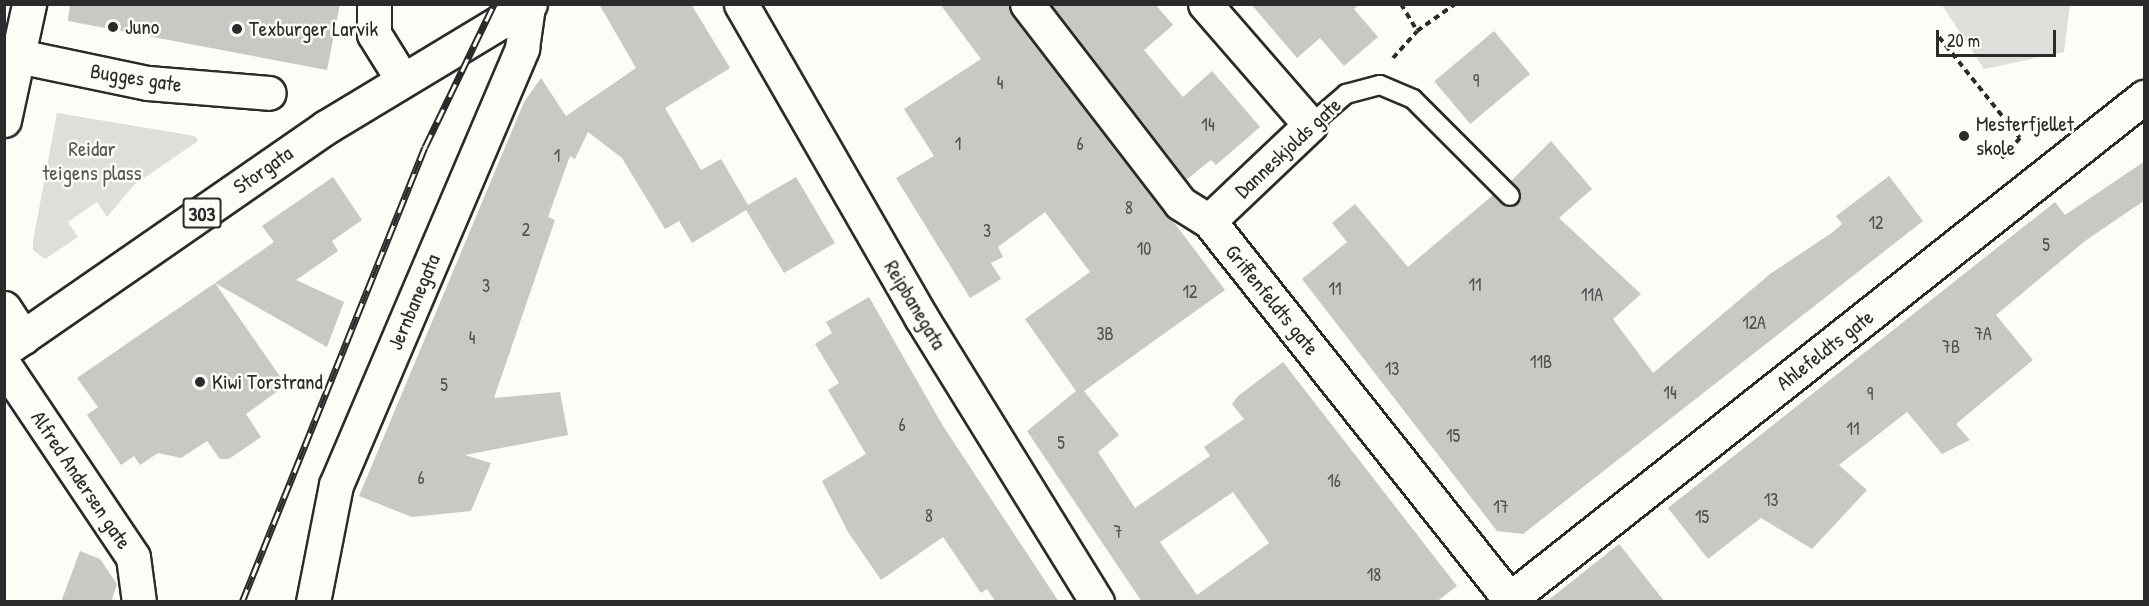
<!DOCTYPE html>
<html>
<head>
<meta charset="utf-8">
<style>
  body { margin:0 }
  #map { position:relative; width:2149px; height:606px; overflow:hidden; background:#fdfcf7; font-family:"Patrick Hand",sans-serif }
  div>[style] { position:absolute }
  .green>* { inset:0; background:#dfdeda }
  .building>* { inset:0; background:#c9c8c4; transform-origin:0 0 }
  .path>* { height:4px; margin-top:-2px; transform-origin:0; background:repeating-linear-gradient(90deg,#2b2b2b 0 6px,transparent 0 10.5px) }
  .roads { filter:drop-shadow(2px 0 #2b2b2b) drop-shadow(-2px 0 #2b2b2b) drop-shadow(0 2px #2b2b2b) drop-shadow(0 -2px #2b2b2b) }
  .service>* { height:18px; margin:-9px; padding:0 9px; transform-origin:9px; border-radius:9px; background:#fdfcf7 }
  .minor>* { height:33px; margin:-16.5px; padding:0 16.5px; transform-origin:16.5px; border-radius:16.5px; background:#fdfcf7 }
  .secondary>* { height:33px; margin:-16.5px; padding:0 16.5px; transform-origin:16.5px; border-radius:16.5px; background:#fdfcf7 }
  .primary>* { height:33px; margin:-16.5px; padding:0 16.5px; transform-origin:16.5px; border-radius:16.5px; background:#fdfcf7 }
  .rail>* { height:7px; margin-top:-3.5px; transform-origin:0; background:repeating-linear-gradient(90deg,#fdfcf7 0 14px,#2b2b2b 0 28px); box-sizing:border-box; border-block:2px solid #2b2b2b }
  .dots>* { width:16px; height:16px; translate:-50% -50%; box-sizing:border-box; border:3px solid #fdfcf7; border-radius:50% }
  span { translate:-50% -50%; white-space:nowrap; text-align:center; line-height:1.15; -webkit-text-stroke:5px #fdfcf7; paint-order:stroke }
  .number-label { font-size:18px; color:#525251 }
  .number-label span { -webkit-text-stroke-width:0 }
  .shield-label span { padding:2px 4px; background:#fdfcf7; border:2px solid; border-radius:4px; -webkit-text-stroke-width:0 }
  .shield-label { font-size:20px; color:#2b2b2b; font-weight:700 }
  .poi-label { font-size:21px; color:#2b2b2b }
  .left { translate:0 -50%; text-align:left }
  .street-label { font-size:21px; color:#2b2b2b }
  .park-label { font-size:21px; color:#585857 }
  .frame { position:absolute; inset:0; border:6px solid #2b2b2b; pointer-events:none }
  .scale { position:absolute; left:1936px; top:30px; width:120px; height:27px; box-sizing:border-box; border:3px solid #2b2b2b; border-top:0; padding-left:8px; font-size:18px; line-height:21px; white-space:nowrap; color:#2b2b2b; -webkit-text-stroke:4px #fdfcf7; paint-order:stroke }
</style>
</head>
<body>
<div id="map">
  <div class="green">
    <i style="clip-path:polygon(1942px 5px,2070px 5px,2064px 52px,1984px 69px)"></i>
    <i style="clip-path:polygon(57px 113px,195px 136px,198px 141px,134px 185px,107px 217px,97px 202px,68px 222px,78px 237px,45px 259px,33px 250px,33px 241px)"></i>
  </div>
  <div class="building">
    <i style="clip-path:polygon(70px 4px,340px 4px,327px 70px,68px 21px)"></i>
    <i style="clip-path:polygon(599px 4px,691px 4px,730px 68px,665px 108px,701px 170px,721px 159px,748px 205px,796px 177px,835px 243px,784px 273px,746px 210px,692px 243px,679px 221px,665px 229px,622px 158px,588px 132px,575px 159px,570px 156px,548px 217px,555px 220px,494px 398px,560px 392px,568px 435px,465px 455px,491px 463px,471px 511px,412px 517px,359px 496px,524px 102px,541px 78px,566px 116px,636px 68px)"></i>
    <i style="clip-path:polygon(evenodd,940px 4px,1009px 4px,1225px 290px,1084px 391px,1119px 435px,1098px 452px,1135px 508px,1210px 456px,1204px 447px,1244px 419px,1232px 404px,1238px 396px,1283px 362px,1457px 586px,1436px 602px,1142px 602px,1027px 431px,1076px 391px,1025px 319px,1090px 272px,1045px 212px,998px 247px,1003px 257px,991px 263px,1001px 279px,970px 298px,896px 178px,934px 156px,904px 109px,981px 59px,940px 4px,1233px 492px,1269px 543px,1197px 595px,1160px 542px,1233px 492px)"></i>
    <i style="clip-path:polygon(1051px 4px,1155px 4px,1173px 25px,1144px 50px,1183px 97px,1212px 71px,1260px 127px,1216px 165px,1211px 160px,1186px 180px)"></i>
    <i style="clip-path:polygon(1251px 4px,1359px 4px,1354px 9px,1378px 37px,1344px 66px,1320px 38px,1297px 58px)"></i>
    <i style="left:1494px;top:31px;width:56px;height:78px;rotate:50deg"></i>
    <i style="clip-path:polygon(1551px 141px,1592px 189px,1559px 218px,1641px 294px,1613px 319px,1653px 373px,1770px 274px,1833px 232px,1842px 224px,1836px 216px,1889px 176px,1923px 221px,1523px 534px,1497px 531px,1302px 279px,1347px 242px,1332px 223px,1355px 204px,1408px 267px,1493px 195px,1507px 207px,1517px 204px,1521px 193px,1511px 181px)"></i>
    <i style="clip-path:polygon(2145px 161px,2145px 200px,2085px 241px,1996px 315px,2033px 360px,1956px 424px,1970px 440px,1942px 454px,1907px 412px,1839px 465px,1867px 490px,1812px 549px,1761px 518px,1708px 559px,1668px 508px,2055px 202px,2065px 215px)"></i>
    <i style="clip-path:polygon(333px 177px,362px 220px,332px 241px,338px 251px,296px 280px,344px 302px,327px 347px,215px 283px,274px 242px,262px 226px)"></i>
    <i style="clip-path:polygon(215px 283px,286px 385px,246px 414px,261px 437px,229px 459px,220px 459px,207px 441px,181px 458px,158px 453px,140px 465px,134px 456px,121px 465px,87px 415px,98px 407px,77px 378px)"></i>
    <i style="clip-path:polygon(869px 297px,943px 426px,1059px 602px,996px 602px,987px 589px,981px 593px,943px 537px,881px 580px,848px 532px,822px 481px,866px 454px,828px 390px,839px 383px,815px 344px,832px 333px,826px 322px)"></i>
    <i style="clip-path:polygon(1619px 544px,1665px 602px,1546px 602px)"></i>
    <i style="clip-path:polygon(80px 551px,100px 559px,117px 584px,111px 602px,61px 602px)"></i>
  </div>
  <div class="path">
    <i style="left:1401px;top:4px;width:31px;rotate:59deg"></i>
    <i style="left:1939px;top:37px;width:129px;rotate:51.3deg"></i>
    <i style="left:2020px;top:138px;width:30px;rotate:132deg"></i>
    <i style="left:1393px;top:58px;width:36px;rotate:-48deg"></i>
    <i style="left:1417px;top:31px;width:47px;rotate:-35.4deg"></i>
  </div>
  <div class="roads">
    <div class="service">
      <i style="left:1310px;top:125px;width:48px;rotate:-40.7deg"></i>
      <i style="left:1346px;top:94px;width:35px;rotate:-15deg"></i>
      <i style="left:1380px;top:85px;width:36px;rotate:23deg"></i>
      <i style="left:1413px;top:99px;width:137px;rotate:45deg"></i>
    </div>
    <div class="minor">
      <i style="left:374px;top:4px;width:30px;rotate:90deg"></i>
      <i style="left:374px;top:34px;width:53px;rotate:58.1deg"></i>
      <i style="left:1027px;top:4px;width:251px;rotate:52.4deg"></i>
      <i style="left:1180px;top:203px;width:34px;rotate:32deg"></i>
      <i style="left:1209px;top:221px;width:487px;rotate:51.5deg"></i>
      <i style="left:1205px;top:4px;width:160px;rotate:49deg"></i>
      <i style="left:1310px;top:125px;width:139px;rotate:136.5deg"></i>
      <i style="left:4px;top:53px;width:147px;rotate:11.8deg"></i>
      <i style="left:148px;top:83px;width:121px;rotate:4.7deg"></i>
      <i style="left:4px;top:120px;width:119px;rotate:-77.8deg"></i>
      <i style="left:4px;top:308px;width:35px;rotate:57deg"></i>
      <i style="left:4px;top:365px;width:231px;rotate:56.1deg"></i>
      <i style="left:133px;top:557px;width:45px;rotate:82.4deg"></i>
      <i style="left:313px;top:602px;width:119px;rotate:-78.9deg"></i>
      <i style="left:336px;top:485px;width:475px;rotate:-66.9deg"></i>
      <i style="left:522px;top:48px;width:42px;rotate:-81.9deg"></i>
      <i style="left:1506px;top:602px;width:814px;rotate:-38.36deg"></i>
    </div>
    <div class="secondary">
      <i style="left:741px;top:4px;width:361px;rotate:60.1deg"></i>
      <i style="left:921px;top:317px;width:335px;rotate:58.3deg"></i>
    </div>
    <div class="primary">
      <i style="left:4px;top:350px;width:392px;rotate:-34.7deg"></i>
      <i style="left:326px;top:127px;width:238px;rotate:-31.1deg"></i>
    </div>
  </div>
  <div class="rail">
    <i style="left:242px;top:602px;width:490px;rotate:-68.1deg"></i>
    <i style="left:425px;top:147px;width:159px;rotate:-64.2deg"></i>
  </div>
  <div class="dots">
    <i style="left:113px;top:27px;background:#2b2b2b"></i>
    <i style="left:237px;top:29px;background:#2b2b2b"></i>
    <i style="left:1964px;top:136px;background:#2b2b2b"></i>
    <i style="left:200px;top:382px;background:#2b2b2b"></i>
  </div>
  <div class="number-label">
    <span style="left:1476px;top:81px">9</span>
    <span style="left:1000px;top:83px">4</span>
    <span style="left:1208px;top:125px">14</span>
    <span style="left:958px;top:144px">1</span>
    <span style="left:1080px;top:144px">6</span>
    <span style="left:557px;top:156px">1</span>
    <span style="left:1129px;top:208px">8</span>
    <span style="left:1876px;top:223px">12</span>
    <span style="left:526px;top:230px">2</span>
    <span style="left:987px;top:231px">3</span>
    <span style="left:2046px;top:245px">5</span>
    <span style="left:1144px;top:249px">10</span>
    <span style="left:1475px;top:285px">11</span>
    <span style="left:486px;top:286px">3</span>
    <span style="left:1335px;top:289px">11</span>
    <span style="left:1190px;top:292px">12</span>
    <span style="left:1592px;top:295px">11A</span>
    <span style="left:1754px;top:323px">12A</span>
    <span style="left:1105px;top:334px">3B</span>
    <span style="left:1983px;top:334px">7A</span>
    <span style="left:472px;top:338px">4</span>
    <span style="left:1951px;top:347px">7B</span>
    <span style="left:1541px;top:362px">11B</span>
    <span style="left:1392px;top:369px">13</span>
    <span style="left:444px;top:385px">5</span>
    <span style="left:1670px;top:393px">14</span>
    <span style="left:1870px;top:394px">9</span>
    <span style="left:902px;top:425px">6</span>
    <span style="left:1853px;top:429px">11</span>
    <span style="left:1453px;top:436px">15</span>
    <span style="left:1061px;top:443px">5</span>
    <span style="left:421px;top:478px">6</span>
    <span style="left:1334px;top:481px">16</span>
    <span style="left:1771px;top:500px">13</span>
    <span style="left:1501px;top:507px">17</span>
    <span style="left:929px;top:516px">8</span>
    <span style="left:1702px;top:517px">15</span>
    <span style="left:1118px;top:532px">7</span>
    <span style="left:1374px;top:575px">18</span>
  </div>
  <div class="shield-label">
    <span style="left:202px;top:213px">303</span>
  </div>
  <div class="poi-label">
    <span class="left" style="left:125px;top:27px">Juno</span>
    <span class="left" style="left:249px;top:29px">Texburger Larvik</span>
    <span class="left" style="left:1976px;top:136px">Mesterfjellet<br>skole</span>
    <span class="left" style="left:212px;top:382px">Kiwi Torstrand</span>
  </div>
  <div class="street-label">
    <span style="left:136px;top:78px;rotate:9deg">Bugges gate</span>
    <span style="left:1288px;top:148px;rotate:-43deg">Danneskjolds gate</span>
    <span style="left:263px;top:170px;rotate:-35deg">Storgata</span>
    <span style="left:1272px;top:300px;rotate:51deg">Griffenfeldts gate</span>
    <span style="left:414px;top:302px;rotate:-67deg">Jernbanegata</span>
    <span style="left:915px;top:305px;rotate:59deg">Reipbanegata</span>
    <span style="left:1825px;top:350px;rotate:-38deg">Ahlefeldts gate</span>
    <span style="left:81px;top:480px;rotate:56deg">Alfred Andersen gate</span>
  </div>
  <div class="park-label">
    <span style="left:92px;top:161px">Reidar<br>teigens plass</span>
  </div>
  <div class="frame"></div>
  <div class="scale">20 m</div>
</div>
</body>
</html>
